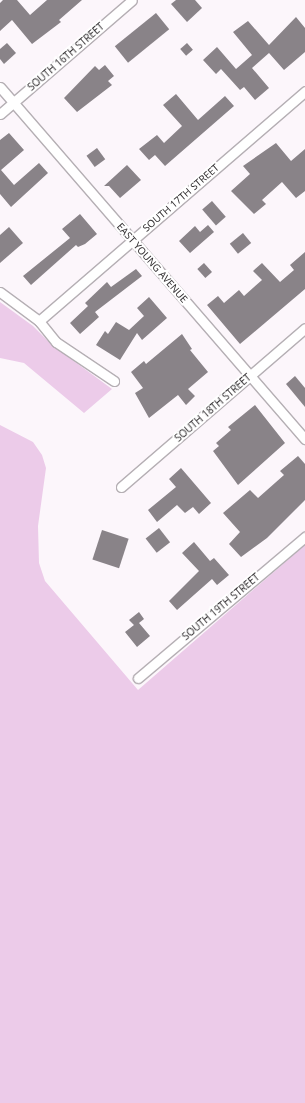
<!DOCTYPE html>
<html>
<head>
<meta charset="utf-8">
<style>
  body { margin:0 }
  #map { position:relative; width:305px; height:1103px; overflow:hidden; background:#fcf6fb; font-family:"Noto Sans",sans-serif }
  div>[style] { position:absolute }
  .green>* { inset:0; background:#eccbe9 }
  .building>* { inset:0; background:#898388; transform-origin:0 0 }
  .roads { filter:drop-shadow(1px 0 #b5afb4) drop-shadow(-1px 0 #b5afb4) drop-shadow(0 1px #b5afb4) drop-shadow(0 -1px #b5afb4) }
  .minor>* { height:9px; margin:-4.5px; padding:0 4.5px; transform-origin:4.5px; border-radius:4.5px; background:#fff }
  span { translate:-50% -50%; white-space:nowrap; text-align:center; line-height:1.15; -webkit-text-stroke:4px #fff; paint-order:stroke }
  .street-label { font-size:10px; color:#322f31 }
</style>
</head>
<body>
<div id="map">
  <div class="green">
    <i style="clip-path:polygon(0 302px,33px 326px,52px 345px,112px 389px,84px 413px,24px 363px,0 358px)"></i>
    <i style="clip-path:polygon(0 425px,33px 442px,42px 455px,46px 468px,38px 526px,39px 563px,45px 581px,138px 690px,305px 545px,305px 1103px,0 1103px)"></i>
  </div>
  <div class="building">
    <i style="clip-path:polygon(3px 0,17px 0,30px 15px,47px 0,82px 0,59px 20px,61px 22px,32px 44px,12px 20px,0 31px,0 3px)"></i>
    <i style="clip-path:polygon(176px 0,195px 0,202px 8px,187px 22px,171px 4px)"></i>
    <i style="left:156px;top:13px;width:21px;height:53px;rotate:51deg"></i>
    <i style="clip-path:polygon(296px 17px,305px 28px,305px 52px,284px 70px,269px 53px,252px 68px,269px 88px,255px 100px,244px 87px,240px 90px,221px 69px,216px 74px,203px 60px,217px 47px,236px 69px,252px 55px,233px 32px,248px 21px,269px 45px)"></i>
    <i style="clip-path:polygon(7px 43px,16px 53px,4px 64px,0 59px,0 49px)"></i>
    <i style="left:187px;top:43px;width:9px;height:9px;rotate:49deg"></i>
    <i style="clip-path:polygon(105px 65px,114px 76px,108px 81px,112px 85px,77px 112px,64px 98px,95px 66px,99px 70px)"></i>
    <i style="clip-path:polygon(176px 94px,198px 120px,225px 96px,234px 106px,165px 166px,155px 155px,149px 160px,139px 149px,157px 135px,164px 143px,182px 126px,163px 105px)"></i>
    <i style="clip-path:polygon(9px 133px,24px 150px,1px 170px,14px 185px,39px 163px,48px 173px,11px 207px,0 194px,0 140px)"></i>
    <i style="clip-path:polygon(276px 143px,291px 161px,305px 149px,305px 191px,296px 198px,282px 182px,262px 200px,266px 204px,254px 214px,231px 191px,250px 174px,243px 166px)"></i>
    <i style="left:97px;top:148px;width:14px;height:13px;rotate:54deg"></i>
    <i style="clip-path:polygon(127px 165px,141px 180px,120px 198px,109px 186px,104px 186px)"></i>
    <i style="left:212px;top:201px;width:21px;height:13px;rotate:49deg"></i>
    <i style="clip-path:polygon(80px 214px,97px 234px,85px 244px,78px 247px,76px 245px,31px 285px,23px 276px,70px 238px,62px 229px)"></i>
    <i style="clip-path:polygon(208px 225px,214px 232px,190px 253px,179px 241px,195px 226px,200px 232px)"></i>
    <i style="clip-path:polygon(9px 227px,23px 243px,0 263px,0 235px)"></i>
    <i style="left:243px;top:233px;width:13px;height:17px;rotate:51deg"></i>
    <i style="clip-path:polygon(305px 252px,305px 289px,240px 344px,207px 305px,218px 296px,224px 303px,239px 290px,244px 296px,262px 280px,253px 271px,262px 263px,280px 282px,294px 270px,290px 265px)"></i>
    <i style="left:204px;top:263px;width:12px;height:9px;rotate:48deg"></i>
    <i style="clip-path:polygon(136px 269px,142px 276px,95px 312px,99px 317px,80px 334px,70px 323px,88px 306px,85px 303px,107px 282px,111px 287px)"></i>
    <i style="clip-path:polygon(149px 297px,167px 318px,142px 340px,137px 333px,120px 360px,96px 345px,105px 331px,108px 334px,116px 322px,129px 330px,144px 316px,137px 308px)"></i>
    <i style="clip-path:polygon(182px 334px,192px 349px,190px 350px,208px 372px,188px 389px,195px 396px,186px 405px,178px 395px,149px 418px,135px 393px,143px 388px,131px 372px,144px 361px,146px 364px)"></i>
    <i style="clip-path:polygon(295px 376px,305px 388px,305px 407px,286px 384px)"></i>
    <i style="clip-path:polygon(255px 405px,285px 443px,238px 485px,213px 451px,219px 446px,216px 443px,231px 430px,228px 427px)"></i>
    <i style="clip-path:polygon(298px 456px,305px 464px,305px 500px,267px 538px,241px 557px,229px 544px,240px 532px,223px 513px,250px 490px,258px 498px,284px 475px,280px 471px)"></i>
    <i style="clip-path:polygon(181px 468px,211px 503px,199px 514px,193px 507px,185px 513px,177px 505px,157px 522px,148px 510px,176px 487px,169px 479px)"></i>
    <i style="left:159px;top:528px;width:18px;height:17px;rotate:52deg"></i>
    <i style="left:102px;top:530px;width:28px;height:31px;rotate:18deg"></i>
    <i style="clip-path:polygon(194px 542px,210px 561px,214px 558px,229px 575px,217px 585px,212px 579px,177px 610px,169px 601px,199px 571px,182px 553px)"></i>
    <i style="clip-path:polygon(139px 612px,144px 619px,139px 623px,150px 636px,137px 647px,125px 632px,134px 625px,129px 620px)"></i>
  </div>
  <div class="roads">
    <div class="minor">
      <i style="left:0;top:87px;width:466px;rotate:49.1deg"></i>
      <i style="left:0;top:114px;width:174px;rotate:-40.8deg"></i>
      <i style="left:0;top:292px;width:49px;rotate:36.6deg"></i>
      <i style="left:39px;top:321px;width:27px;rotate:51deg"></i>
      <i style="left:56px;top:342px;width:70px;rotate:33.9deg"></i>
      <i style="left:39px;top:321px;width:352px;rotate:-40.8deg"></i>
      <i style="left:121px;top:487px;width:243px;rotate:-40.8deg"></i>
      <i style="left:138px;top:678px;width:219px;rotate:-40.2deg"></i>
    </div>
  </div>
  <div class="street-label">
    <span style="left:66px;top:57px;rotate:-41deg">SOUTH 16TH STREET</span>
    <span style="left:181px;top:198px;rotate:-41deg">SOUTH 17TH STREET</span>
    <span style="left:152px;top:263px;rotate:49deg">EAST YOUNG AVENUE</span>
    <span style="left:213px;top:408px;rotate:-41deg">SOUTH 18TH STREET</span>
    <span style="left:221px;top:607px;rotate:-40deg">SOUTH 19TH STREET</span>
  </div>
</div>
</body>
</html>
